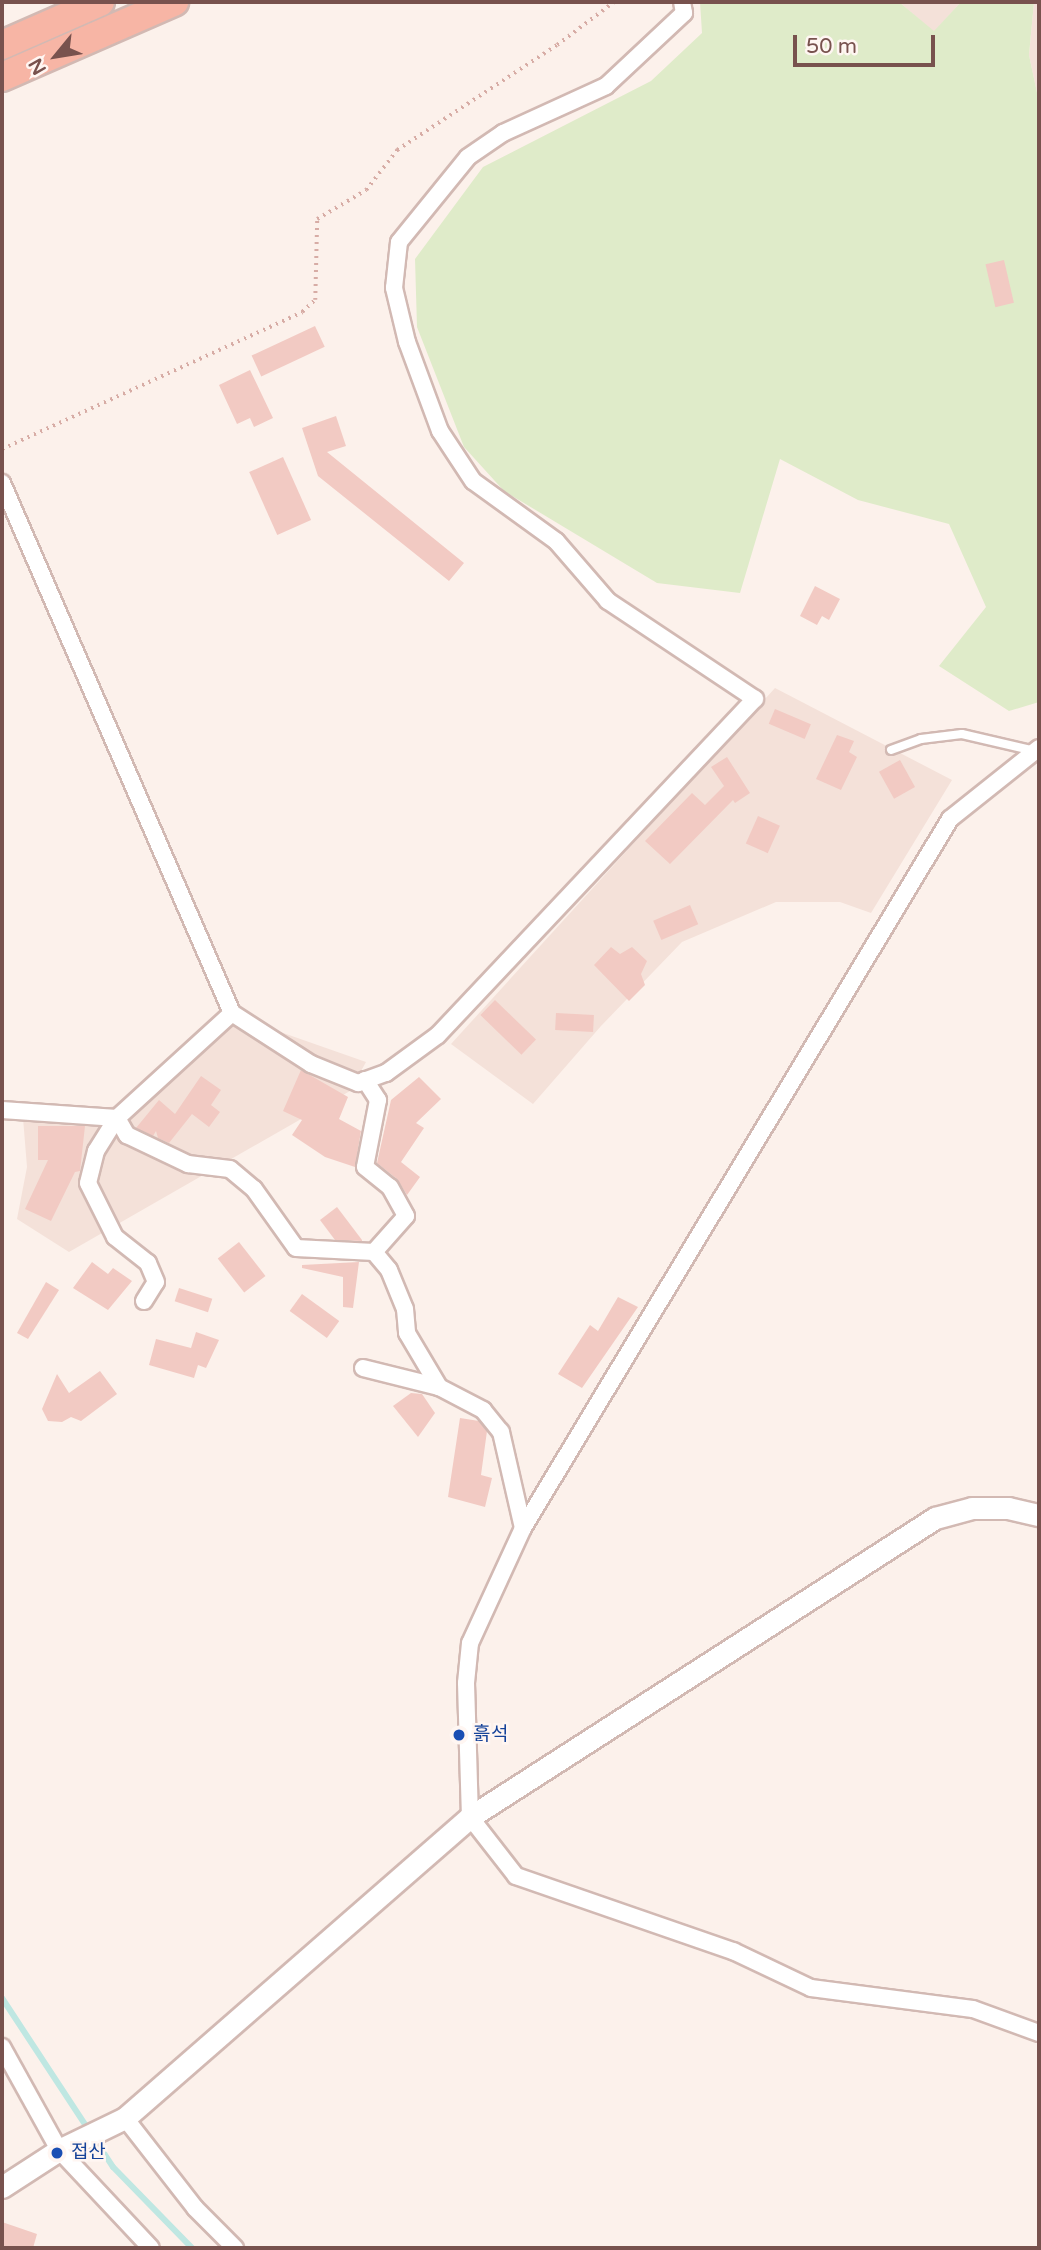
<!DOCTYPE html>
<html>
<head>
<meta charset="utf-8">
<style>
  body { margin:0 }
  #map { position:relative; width:1041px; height:2250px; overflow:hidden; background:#fcf1eb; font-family:"Varela Round","Noto Sans KR",sans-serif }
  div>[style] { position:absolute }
  .residential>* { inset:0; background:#f4e1d9 }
  .green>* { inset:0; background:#dfebc9 }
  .stream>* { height:6px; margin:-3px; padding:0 3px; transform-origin:3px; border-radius:3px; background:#bfe7e2 }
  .building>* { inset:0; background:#f2cac3; transform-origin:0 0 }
  .path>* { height:3.5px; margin-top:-1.75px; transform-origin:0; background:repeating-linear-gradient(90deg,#d7aca5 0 2px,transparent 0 7px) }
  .roads { filter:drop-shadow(2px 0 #d2b9b3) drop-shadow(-2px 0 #d2b9b3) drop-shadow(0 2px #d2b9b3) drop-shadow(0 -2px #d2b9b3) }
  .service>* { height:8px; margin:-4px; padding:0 4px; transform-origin:4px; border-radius:4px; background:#fff }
  .minor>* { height:16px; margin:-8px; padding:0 8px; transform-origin:8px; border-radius:8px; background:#fff }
  .tertiary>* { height:21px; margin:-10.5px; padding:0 10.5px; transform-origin:10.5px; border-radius:10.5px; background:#fff }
  .trunk>* { height:28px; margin:-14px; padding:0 14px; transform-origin:14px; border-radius:14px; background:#f7b5a5 }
  .dots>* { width:19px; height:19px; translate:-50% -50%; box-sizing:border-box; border:4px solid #fff6f2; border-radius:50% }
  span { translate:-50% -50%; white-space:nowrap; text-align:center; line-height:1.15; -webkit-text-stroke:5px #fff6f2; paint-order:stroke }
  .transit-label { font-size:19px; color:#164399 }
  .left { translate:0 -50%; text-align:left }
  .frame { position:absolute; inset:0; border:4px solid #78524e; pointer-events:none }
  .north { position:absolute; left:21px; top:21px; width:70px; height:70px; -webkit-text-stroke:5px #fff6f2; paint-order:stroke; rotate:240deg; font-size:19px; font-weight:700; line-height:28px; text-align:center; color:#78524e }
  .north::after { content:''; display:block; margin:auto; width:24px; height:32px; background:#78524e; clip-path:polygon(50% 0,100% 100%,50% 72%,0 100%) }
  .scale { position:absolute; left:793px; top:35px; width:142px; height:32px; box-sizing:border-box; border:4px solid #78524e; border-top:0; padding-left:9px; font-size:21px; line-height:24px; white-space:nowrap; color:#78524e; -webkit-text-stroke:5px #fff6f2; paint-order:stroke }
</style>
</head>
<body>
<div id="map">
  <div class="residential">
    <i style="clip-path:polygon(899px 2px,961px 2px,934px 32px)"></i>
    <i style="clip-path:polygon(1034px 2px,1039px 2px,1039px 102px,1029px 55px)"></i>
    <i style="clip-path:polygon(775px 688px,952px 780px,871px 913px,840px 902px,776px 902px,682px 942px,601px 1026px,533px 1104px,451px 1044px)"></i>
    <i style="clip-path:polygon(223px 1012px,366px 1062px,350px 1091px,69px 1252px,17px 1219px,27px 1167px,23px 1118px,117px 1106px)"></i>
  </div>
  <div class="green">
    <i style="clip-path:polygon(700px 2px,899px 2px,934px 31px,961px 2px,1034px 2px,1029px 55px,1039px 102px,1039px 702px,1009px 711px,939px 666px,986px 607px,949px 524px,858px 500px,780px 459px,740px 593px,657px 583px,504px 491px,464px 447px,417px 327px,415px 259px,483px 167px,651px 81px,702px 33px)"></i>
  </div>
  <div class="stream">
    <i style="left:2px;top:1998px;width:202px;rotate:56.7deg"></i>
    <i style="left:113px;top:2167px;width:113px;rotate:45.7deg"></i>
  </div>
  <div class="building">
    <i style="left:1004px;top:260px;width:44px;height:19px;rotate:77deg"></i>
    <i style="left:315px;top:326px;width:23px;height:70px;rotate:65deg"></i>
    <i style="clip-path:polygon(250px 370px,273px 418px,254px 427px,250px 418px,237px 424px,219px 385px)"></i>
    <i style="clip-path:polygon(336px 416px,346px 446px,327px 452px,464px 563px,449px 581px,318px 476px,302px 428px)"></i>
    <i style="left:283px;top:457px;width:69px;height:37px;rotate:66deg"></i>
    <i style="clip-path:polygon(815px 586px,840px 599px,829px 620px,822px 616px,817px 625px,800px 616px)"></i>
    <i style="left:775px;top:709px;width:39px;height:16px;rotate:23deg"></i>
    <i style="clip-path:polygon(837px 735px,854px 741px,849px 752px,857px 757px,841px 790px,816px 779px)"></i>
    <i style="clip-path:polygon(727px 757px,750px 793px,735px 803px,733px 800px,670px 864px,645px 841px,692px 793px,705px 805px,724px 786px,711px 767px)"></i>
    <i style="left:900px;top:760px;width:31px;height:24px;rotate:61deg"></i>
    <i style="left:758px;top:816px;width:24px;height:30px;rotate:24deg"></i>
    <i style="left:690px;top:905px;width:21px;height:40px;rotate:67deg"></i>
    <i style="clip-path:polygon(611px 947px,620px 954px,632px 947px,647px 961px,641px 974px,645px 985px,629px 1001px,594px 965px)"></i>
    <i style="left:495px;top:1000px;width:57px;height:21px;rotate:44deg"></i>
    <i style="left:556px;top:1013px;width:38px;height:17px;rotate:3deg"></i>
    <i style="clip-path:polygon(301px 1070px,348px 1097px,339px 1119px,361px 1131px,355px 1167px,325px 1157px,292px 1135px,302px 1120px,283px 1111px)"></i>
    <i style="clip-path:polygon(201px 1076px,221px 1090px,211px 1105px,220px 1112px,209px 1127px,192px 1114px,169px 1143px,158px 1138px,156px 1131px,153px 1136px,136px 1128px,159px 1100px,175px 1114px)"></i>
    <i style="clip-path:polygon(419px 1077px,441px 1099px,416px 1123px,424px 1128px,401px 1162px,420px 1177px,407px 1195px,397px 1179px,377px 1163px,391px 1100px)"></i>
    <i style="clip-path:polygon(38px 1126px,85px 1126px,80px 1171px,75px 1172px,51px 1221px,25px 1209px,48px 1160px,38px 1160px)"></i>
    <i style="clip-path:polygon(337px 1207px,362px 1240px,362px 1241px,335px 1240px,320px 1220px)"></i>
    <i style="left:239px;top:1242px;width:43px;height:27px;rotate:52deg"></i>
    <i style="clip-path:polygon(92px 1262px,108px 1274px,113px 1268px,132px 1281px,108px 1310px,73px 1288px)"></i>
    <i style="clip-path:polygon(359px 1262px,353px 1308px,343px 1307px,343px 1277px,302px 1268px,302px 1265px)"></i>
    <i style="clip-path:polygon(46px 1282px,59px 1290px,28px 1339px,17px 1333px)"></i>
    <i style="left:179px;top:1288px;width:35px;height:14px;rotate:18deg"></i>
    <i style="left:302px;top:1294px;width:46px;height:21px;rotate:36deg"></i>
    <i style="clip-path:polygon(618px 1297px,638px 1307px,582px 1388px,558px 1374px,590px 1325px,598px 1331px)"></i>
    <i style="clip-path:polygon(196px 1332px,219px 1340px,206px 1368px,198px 1365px,194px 1378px,149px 1365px,156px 1339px,191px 1348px)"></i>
    <i style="clip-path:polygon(100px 1371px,117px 1394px,81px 1421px,71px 1417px,62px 1422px,48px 1421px,42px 1409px,57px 1374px,69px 1393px)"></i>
    <i style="clip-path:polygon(411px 1393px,422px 1394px,435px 1413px,418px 1437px,393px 1406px)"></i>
    <i style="clip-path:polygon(460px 1418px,479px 1421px,487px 1431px,481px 1475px,492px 1478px,485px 1507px,448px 1497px)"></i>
    <i style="clip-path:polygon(2px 2222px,37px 2234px,33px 2248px,2px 2248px)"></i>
  </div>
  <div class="path">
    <i style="left:2px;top:449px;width:330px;rotate:-24.5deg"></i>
    <i style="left:302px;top:312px;width:18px;rotate:-43deg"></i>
    <i style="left:315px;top:300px;width:81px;rotate:-88.6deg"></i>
    <i style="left:317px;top:219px;width:57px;rotate:-30.6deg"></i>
    <i style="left:366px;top:190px;width:51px;rotate:-52.2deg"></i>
    <i style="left:397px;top:150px;width:191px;rotate:-33.3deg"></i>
    <i style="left:557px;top:45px;width:71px;rotate:-37deg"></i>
  </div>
  <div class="roads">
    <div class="service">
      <i style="left:891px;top:750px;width:32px;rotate:-20deg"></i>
      <i style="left:921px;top:739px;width:41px;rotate:-7deg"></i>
      <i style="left:962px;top:734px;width:75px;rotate:13.1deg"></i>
    </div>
    <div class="minor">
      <i style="left:2px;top:483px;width:578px;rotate:66.54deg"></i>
      <i style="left:1039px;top:748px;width:114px;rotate:141.4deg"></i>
      <i style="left:950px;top:819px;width:828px;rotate:121.06deg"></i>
      <i style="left:523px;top:1528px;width:127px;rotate:114.7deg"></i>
      <i style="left:470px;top:1643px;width:40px;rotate:95.7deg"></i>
      <i style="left:466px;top:1683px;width:134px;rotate:88.3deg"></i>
      <i style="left:470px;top:1817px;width:75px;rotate:52.1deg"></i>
      <i style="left:516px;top:1876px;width:230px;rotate:19.1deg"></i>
      <i style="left:733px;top:1951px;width:86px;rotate:25.4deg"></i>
      <i style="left:811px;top:1988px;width:163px;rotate:7.4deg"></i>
      <i style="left:973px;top:2009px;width:70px;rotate:20deg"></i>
      <i style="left:365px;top:1080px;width:24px;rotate:57deg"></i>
      <i style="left:378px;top:1100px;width:68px;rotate:101deg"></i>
      <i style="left:365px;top:1167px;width:32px;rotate:39deg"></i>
      <i style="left:390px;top:1187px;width:33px;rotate:61deg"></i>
      <i style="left:406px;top:1216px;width:48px;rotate:131.6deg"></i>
      <i style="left:2px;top:1110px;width:115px;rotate:4deg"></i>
      <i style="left:117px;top:1118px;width:20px;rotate:60deg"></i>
      <i style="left:127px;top:1135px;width:68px;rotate:25.4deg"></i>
      <i style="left:188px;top:1164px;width:42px;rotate:6.8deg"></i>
      <i style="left:230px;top:1169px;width:31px;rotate:40deg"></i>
      <i style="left:254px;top:1189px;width:72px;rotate:54.6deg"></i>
      <i style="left:296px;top:1248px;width:78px;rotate:2.9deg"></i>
      <i style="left:374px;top:1252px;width:23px;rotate:50deg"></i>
      <i style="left:389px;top:1270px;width:42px;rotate:67.7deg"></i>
      <i style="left:405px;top:1309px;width:24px;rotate:85deg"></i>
      <i style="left:407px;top:1333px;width:63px;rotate:59.3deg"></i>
      <i style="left:144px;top:1301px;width:22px;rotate:-58deg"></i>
      <i style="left:156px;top:1282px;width:21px;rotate:-113deg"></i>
      <i style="left:148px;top:1263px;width:42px;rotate:-141.8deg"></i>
      <i style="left:115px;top:1237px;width:60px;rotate:-116.6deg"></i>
      <i style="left:88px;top:1183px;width:33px;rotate:-76deg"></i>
      <i style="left:96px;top:1151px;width:39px;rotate:-58deg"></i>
      <i style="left:117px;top:1118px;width:156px;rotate:-42.4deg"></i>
      <i style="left:232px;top:1013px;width:94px;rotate:32.8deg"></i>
      <i style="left:311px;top:1064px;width:51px;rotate:22deg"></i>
      <i style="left:358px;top:1083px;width:30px;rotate:-20deg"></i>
      <i style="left:386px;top:1073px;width:64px;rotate:-36.2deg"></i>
      <i style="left:438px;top:1035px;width:462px;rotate:-46.7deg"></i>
      <i style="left:755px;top:699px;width:177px;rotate:-146.3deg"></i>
      <i style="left:608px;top:601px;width:79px;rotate:-130.9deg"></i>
      <i style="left:556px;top:541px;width:102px;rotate:-144.1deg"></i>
      <i style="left:473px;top:481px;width:60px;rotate:-123.4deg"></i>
      <i style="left:440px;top:431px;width:95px;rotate:-110.3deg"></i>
      <i style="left:407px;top:342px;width:56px;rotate:-103.5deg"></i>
      <i style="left:394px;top:288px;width:46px;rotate:-83.8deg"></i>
      <i style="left:399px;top:242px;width:109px;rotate:-50.9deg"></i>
      <i style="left:468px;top:157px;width:42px;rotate:-34.4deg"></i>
      <i style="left:503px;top:133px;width:113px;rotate:-24.5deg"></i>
      <i style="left:606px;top:86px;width:107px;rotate:-43.1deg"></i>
      <i style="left:684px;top:13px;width:11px;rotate:-100deg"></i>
      <i style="left:363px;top:1368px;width:78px;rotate:14deg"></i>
      <i style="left:439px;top:1387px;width:50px;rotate:27.6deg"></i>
      <i style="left:483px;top:1410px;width:28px;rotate:51deg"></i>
      <i style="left:501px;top:1432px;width:98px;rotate:77.1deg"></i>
      <i style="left:2px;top:2047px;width:118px;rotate:61deg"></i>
      <i style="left:59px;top:2150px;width:134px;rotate:46.8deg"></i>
      <i style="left:125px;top:2118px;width:114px;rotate:52.1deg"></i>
      <i style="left:195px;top:2208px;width:57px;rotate:45deg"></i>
    </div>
    <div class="tertiary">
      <i style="left:2px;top:2187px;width:68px;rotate:-33deg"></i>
      <i style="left:59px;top:2150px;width:73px;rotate:-25.9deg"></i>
      <i style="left:125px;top:2118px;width:458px;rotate:-41.1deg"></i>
      <i style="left:470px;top:1817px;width:553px;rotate:-32.74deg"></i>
      <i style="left:935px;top:1518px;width:38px;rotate:-15deg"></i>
      <i style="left:972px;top:1508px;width:36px"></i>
      <i style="left:1008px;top:1508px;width:32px;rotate:13deg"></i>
    </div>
    <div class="trunk">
      <i style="left:2px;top:45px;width:107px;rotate:-23.7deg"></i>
      <i style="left:2px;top:77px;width:188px;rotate:-23.6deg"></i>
    </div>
  </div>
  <div class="dots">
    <i style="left:459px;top:1735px;background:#1a4fb4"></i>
    <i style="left:57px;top:2153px;background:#1a4fb4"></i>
  </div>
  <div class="transit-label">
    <span class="left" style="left:473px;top:1735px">흙석</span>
    <span class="left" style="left:71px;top:2153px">접산</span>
  </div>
  <div class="frame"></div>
  <div class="north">N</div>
  <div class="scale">50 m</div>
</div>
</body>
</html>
